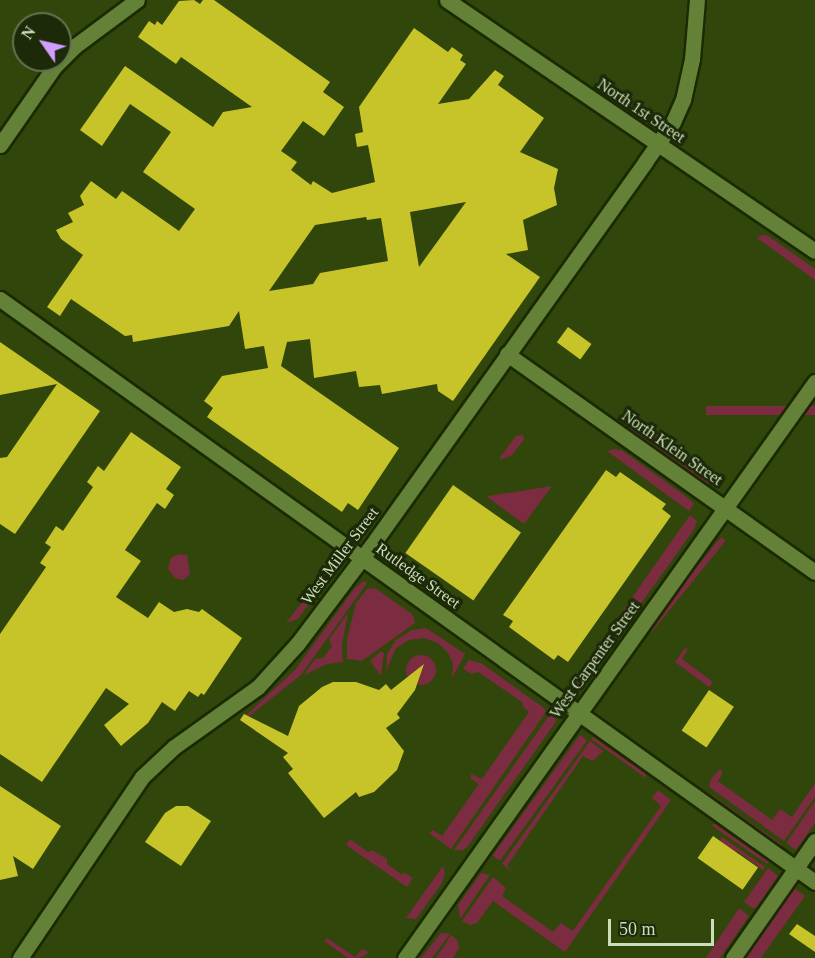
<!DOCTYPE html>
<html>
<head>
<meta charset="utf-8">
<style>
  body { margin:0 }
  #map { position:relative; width:815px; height:958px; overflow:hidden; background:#30460a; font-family:Georgia,serif }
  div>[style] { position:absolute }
  .green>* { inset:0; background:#7b2c40; transform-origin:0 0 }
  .round { border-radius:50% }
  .building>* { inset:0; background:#c7c429; transform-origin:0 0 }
  .roads { filter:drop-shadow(2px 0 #1b2a03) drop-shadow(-2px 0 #1b2a03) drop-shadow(0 2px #1b2a03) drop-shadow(0 -2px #1b2a03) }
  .minor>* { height:15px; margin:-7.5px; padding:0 7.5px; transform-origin:7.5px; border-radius:7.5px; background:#638237 }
  .tertiary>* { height:15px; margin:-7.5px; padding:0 7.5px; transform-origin:7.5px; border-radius:7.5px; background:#638237 }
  span { translate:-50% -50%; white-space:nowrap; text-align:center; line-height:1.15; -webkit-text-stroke:6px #1d2a0a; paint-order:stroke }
  .street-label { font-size:16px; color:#ccdeb8 }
  .north { position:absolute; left:12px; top:12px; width:60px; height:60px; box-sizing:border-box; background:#1d2a0a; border:2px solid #637250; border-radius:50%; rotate:304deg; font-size:16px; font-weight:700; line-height:24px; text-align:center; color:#ccdeb8 }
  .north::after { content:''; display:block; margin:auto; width:21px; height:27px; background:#d19dfe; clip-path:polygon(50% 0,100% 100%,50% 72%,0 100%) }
  .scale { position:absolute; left:608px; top:919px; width:106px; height:27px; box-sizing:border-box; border:3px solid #ccdeb8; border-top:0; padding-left:8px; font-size:18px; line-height:21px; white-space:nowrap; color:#ccdeb8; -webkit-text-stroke:4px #1d2a0a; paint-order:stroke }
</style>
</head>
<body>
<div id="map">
  <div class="green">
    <i style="clip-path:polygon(762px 235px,767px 235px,815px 269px,815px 280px,757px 238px)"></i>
    <i style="left:815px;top:406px;width:9px;height:109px;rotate:90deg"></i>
    <i style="left:636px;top:420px;width:96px;height:14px;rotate:35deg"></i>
    <i style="clip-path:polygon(523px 435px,524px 440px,511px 456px,500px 460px,501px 456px,516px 436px)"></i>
    <i style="clip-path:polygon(614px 449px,623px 451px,688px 498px,694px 504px,689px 511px,607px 451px)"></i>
    <i style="clip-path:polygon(552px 486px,524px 524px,487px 497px,488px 496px)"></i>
    <i style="clip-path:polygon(690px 515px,697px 521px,693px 531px,584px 683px,575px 690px,570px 686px)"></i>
    <i style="left:721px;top:537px;width:6px;height:118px;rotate:39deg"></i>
    <i style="clip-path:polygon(179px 554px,187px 555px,190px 574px,183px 580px,175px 578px,168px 569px,171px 558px)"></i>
    <i style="clip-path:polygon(334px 561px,332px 571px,298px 619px,286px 623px)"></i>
    <i style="clip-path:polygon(364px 581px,367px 583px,301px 675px,243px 721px,243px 718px,295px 670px,355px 588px)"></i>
    <i style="clip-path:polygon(375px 588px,413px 615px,415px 623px,362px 661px,347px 659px,347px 639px,356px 603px,367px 589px)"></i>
    <i style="clip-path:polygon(348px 613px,342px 645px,343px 662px,327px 664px,304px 675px,315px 659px,323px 658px,332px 646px,329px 639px)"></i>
    <i style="clip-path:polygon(426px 628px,465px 654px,452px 678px,453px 663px,448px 653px,438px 643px,424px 638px,409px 640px,396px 648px,386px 671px,387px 654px,396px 640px,412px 630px)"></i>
    <i style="clip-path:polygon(685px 648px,688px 649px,682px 659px,713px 682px,709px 687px,675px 662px)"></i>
    <i style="clip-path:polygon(381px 651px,384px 653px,381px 676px,370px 661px)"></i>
    <i class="round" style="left:406px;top:655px;width:30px;height:30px"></i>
    <i style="clip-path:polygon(469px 660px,481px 663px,544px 708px,546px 712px,451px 849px,429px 833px,433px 830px,442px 836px,479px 784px,471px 779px,471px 774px,482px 779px,529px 712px,523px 707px,522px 702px,478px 672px,472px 674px,463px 669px)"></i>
    <i style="clip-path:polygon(550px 714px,556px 719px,555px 723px,468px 846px,463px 850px,454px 850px)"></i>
    <i style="left:580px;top:735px;width:9px;height:149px;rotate:36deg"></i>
    <i style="clip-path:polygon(593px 737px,646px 774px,646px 778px,591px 739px)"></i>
    <i style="clip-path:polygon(590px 741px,603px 751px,593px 761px,583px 756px,507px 866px,515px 874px,502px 864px)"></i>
    <i style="clip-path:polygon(720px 769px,723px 772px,718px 781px,772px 820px,780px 809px,792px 817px,815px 783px,815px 797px,784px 841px,709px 787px,711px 779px)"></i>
    <i style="clip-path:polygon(658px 790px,671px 800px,565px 952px,493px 901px,477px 923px,470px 925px,462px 921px,493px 877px,506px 888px,502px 896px,553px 932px,561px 923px,573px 931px,661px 806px,652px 798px)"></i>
    <i style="clip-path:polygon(709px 793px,781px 844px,780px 845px,713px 797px)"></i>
    <i style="clip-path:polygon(815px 801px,815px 823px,796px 850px,786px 843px)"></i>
    <i style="clip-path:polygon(715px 824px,769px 862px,767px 864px,711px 825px)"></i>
    <i style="clip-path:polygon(722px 837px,765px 867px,763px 870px,737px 851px,736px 852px,720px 841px)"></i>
    <i style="clip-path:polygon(350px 839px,368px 852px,372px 850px,387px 859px,387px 864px,401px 874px,405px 873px,413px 878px,407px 887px,346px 845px)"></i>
    <i style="clip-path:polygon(443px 866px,445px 873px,442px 883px,416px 919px,406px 918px)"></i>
    <i style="clip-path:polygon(768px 868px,778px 876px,756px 908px,752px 908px,744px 902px)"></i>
    <i style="clip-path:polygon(481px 873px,490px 875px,460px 919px,458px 905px)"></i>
    <i style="clip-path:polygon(794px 888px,805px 896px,761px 958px,745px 958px)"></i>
    <i style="clip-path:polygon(739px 908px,749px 916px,720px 958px,706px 958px)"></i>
    <i style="clip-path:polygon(441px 933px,450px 934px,432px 958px,421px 958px)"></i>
    <i style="clip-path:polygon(451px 935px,458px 941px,459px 949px,453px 958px,436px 958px)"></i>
    <i style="clip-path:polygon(327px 938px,355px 957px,362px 949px,368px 952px,367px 954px,359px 958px,348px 958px,324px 941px)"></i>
  </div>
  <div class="building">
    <i style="clip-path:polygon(evenodd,194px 0,200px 4px,203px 0,214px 0,330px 82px,323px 92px,344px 107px,324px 136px,303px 121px,281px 151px,297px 162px,291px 170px,311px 185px,313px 181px,332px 193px,375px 182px,368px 145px,357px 147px,355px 134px,363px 132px,359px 107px,414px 28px,448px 52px,452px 47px,463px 55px,460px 60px,466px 64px,438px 104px,469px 99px,495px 70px,504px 76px,498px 85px,544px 118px,520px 152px,558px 169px,554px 188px,557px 205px,523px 220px,528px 250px,506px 254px,540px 277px,453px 401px,438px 391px,437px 384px,382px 394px,380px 385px,359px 387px,356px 371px,314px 378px,310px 339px,287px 342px,281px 366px,399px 448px,358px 510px,348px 503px,342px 512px,207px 417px,213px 408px,204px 401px,222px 376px,268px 368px,264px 346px,245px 349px,239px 311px,229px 326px,133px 342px,132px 335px,125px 336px,71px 299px,60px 316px,47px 307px,83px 255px,61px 239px,56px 230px,73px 222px,68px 213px,84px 205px,80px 196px,91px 181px,116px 199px,122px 191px,179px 231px,195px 209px,143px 172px,171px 132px,130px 104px,102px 146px,80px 130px,125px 66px,213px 127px,223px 112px,252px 107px,181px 57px,176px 64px,138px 37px,149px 21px,155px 25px,157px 21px,162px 25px,179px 1px,194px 0,466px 202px,419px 267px,410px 212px,466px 202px,194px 0,366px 217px,367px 220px,381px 218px,388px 261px,320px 273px,313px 284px,269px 291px,315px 225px,366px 217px)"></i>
    <i style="left:568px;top:327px;width:29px;height:19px;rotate:36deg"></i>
    <i style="clip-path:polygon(0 342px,100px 411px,15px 534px,0 524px,0 458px,7px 457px,57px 384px,0 395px)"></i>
    <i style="clip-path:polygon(131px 432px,181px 467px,166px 489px,174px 495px,165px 509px,157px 503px,125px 550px,141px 561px,116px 597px,148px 618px,159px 602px,174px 612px,187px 609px,199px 612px,202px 609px,242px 638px,204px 695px,201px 693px,198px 697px,189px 691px,175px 711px,162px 702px,148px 723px,121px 746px,104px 725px,129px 704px,106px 688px,42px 782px,0 754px,0 634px,46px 567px,40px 563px,51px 547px,45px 543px,56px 526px,63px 531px,93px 487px,87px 482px,98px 466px,104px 471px)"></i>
    <i style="clip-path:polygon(606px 470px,616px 477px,620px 472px,666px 504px,662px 509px,671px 516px,568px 662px,558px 655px,554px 660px,509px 627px,513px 621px,503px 615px)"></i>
    <i style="left:453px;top:485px;width:83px;height:83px;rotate:35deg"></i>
    <i style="clip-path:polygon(424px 664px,415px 690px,397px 714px,400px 718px,386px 728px,404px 751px,397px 770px,374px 792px,359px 797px,356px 792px,324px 818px,288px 773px,293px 769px,283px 757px,288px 753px,240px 720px,244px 714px,288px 736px,299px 706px,322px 687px,333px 682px,356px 682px,379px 690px,386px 684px,391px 690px)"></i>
    <i style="left:709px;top:690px;width:30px;height:49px;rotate:34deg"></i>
    <i style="clip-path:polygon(0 786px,61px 826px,33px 869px,13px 856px,18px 876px,0 880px)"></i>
    <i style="clip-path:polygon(176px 806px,188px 806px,211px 821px,181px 866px,145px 842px,165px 813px)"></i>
    <i style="left:713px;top:836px;width:55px;height:27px;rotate:35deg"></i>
    <i style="clip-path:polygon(797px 924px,815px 936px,815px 952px,789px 934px)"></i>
  </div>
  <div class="roads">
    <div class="minor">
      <i style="left:447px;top:0;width:445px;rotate:34.3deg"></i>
      <i style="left:0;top:145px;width:95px;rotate:-55.3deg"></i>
      <i style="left:54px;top:67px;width:30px;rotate:-45deg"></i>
      <i style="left:75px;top:46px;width:77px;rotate:-36.6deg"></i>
      <i style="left:0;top:299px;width:1002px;rotate:35.58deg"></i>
      <i style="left:507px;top:354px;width:377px;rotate:35.3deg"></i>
      <i style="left:20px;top:958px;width:218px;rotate:-56deg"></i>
      <i style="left:142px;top:777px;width:44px;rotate:-43.2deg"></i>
      <i style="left:174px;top:747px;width:103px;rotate:-35.5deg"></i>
      <i style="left:258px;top:687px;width:59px;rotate:-47.7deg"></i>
      <i style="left:298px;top:643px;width:131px;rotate:-53deg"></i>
      <i style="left:377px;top:538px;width:462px;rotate:-54.5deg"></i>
      <i style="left:645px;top:162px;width:49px;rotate:-55deg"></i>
      <i style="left:673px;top:122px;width:24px;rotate:-66deg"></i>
      <i style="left:683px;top:100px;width:42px;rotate:-77.6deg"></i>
      <i style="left:692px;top:59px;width:59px;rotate:-85.2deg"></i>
      <i style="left:733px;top:958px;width:143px;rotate:-55deg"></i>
    </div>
    <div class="tertiary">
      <i style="left:405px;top:958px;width:707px;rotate:-54.56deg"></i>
    </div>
  </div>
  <div class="street-label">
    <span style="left:641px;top:111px;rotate:34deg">North 1st Street</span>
    <span style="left:672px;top:448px;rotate:35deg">North Klein Street</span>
    <span style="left:340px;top:556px;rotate:-53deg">West Miller Street</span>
    <span style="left:418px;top:576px;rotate:36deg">Rutledge Street</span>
    <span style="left:595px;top:660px;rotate:-54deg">West Carpenter Street</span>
  </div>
  <div class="north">N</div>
  <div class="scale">50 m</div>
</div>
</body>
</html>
